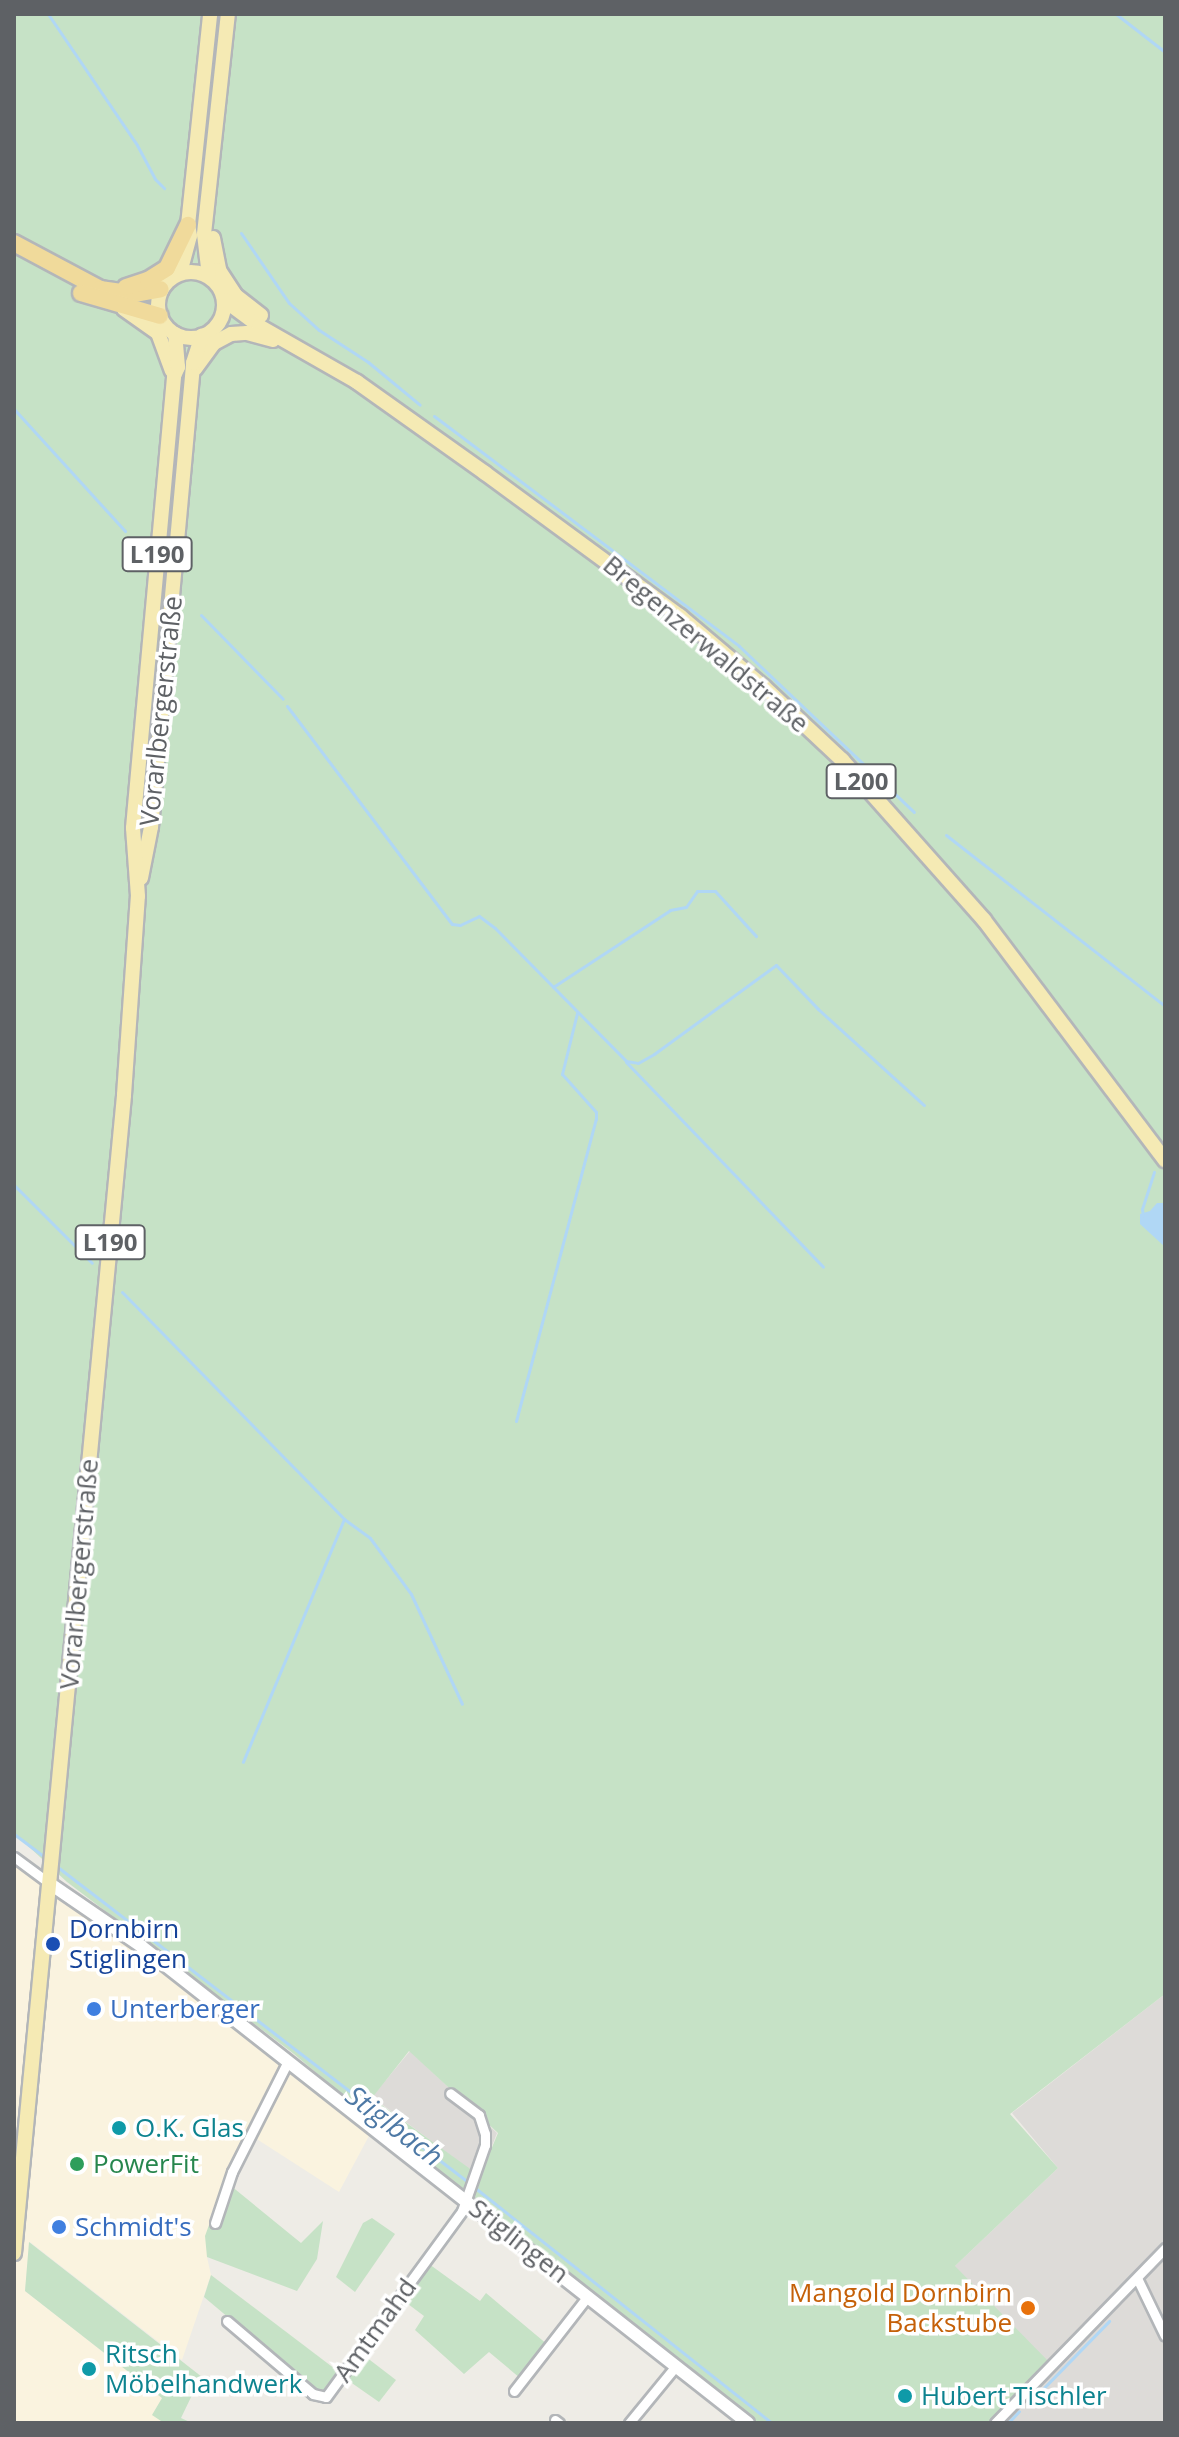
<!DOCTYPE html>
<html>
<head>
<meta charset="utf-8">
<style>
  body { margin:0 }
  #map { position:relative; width:1179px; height:2437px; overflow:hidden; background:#eeece6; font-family:"Open Sans",sans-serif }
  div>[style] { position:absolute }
  .commercial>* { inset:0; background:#faf3df }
  .industrial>* { inset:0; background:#dddbd8 }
  .green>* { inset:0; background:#c6e2c6 }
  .water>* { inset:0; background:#b0d7f5 }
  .stream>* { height:3px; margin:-1.5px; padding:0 1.5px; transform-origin:1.5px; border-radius:1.5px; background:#b0d7f5 }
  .roads { filter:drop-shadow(2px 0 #b3b6b9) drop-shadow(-2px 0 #b3b6b9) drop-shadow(0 2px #b3b6b9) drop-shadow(0 -2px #b3b6b9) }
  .street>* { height:9px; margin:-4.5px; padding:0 4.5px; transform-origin:4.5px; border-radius:4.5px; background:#fff }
  .secondary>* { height:12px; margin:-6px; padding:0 6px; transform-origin:6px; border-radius:6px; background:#fff }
  .primary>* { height:14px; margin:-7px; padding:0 7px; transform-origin:7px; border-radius:7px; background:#f5eab4 }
  .primary>.ring { margin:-7px; padding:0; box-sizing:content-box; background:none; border:14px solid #f5eab4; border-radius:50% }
  .highway>* { height:16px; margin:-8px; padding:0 8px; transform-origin:8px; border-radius:8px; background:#f0da9b }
  .dots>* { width:22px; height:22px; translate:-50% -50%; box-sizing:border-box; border:4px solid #fff; border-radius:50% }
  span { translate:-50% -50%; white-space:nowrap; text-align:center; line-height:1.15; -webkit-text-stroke:7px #fff; paint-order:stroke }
  .shield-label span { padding:2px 6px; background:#fff; border:2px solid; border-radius:6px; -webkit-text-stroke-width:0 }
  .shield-label { font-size:24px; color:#5e6165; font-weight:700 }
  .street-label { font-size:26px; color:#5e6165 }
  .transit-label { font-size:26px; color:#164399 }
  .left { translate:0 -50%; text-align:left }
  .shop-label { font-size:26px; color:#366cbe }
  .culture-label { font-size:26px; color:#0d838f }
  .leisure-label { font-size:26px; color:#27864d }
  .food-label { font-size:26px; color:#c56008 }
  .right { translate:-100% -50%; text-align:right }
  .water-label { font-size:28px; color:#4e79a5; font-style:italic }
  .frame { position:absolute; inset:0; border:16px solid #5e6165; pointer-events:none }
</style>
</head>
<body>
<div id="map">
  <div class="commercial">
    <i style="clip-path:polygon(14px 1863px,79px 1905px,370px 2134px,339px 2192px,246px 2132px,225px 2181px,207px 2257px,211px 2275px,182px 2360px,30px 2242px,25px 2291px,163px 2399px,153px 2415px,164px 2423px,14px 2423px)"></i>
  </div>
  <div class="industrial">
    <i style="clip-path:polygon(1165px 1994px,1165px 2423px,993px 2423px,955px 2266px,1058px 2168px,1012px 2113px)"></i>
    <i style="clip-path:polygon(410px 2051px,497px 2133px,480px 2177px,372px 2097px)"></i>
  </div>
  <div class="green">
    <i style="clip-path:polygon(evenodd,14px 14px,1165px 14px,1165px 1994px,1010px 2114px,1058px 2168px,955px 2266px,1051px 2364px,993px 2423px,758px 2423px,680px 2367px,490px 2209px,366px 2115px,294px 2054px,67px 1882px,14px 1833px,14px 14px,409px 2051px,498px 2133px,480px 2176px,372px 2098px,409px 2051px)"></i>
    <i style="clip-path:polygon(225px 2181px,301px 2243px,323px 2221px,317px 2259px,297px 2291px,207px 2257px,205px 2236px)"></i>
    <i style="clip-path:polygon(372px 2218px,395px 2234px,355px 2292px,336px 2277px,363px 2223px)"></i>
    <i style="clip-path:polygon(29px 2242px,211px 2384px,193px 2393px,181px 2418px,192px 2423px,164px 2423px,152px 2415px,162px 2398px,25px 2291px)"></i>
    <i style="clip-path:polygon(429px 2264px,480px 2301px,486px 2293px,548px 2345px,520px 2378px,489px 2352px,464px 2374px,415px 2330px,424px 2316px,404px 2301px)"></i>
    <i style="clip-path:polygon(211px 2275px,339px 2372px,323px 2392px,316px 2391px,204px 2297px)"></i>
    <i style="clip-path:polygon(366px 2357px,396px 2380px,379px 2402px,346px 2379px,360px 2358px)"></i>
  </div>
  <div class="water">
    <i style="clip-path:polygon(1157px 1203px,1165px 1203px,1165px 1247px,1140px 1224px,1140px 1214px,1150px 1211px)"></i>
  </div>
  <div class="stream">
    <i style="left:48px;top:14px;width:158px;rotate:55.8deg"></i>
    <i style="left:137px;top:145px;width:38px;rotate:62deg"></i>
    <i style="left:155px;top:179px;width:13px;rotate:45deg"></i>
    <i style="left:1116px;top:14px;width:62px;rotate:37.8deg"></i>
    <i style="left:241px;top:233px;width:85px;rotate:55.6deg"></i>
    <i style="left:289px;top:303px;width:40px;rotate:42deg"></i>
    <i style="left:319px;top:330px;width:59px;rotate:33.1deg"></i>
    <i style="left:368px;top:362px;width:67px;rotate:39.6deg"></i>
    <i style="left:14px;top:409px;width:165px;rotate:47.7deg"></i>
    <i style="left:434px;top:416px;width:382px;rotate:37deg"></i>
    <i style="left:739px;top:646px;width:241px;rotate:43.5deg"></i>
    <i style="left:201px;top:615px;width:117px;rotate:45.7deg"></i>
    <i style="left:287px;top:706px;width:273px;rotate:52.9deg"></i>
    <i style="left:452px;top:924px;width:8px;rotate:7deg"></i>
    <i style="left:460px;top:925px;width:21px;rotate:-25deg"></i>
    <i style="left:479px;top:916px;width:20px;rotate:37deg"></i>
    <i style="left:495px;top:928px;width:187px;rotate:45.4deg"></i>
    <i style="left:626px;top:1061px;width:12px;rotate:9deg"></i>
    <i style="left:638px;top:1063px;width:18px;rotate:-29deg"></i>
    <i style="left:654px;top:1054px;width:151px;rotate:-36.1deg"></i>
    <i style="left:776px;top:965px;width:61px;rotate:46.3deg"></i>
    <i style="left:818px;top:1009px;width:143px;rotate:42.2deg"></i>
    <i style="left:946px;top:835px;width:278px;rotate:38deg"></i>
    <i style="left:553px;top:987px;width:140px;rotate:-33.3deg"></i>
    <i style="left:670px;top:910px;width:16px;rotate:-11deg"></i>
    <i style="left:686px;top:907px;width:19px;rotate:-55deg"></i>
    <i style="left:697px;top:891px;width:18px"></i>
    <i style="left:715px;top:891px;width:61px;rotate:47.7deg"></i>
    <i style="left:626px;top:1062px;width:284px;rotate:46.1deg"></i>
    <i style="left:14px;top:1185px;width:110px;rotate:45deg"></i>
    <i style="left:1143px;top:1216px;width:7px;rotate:-98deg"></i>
    <i style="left:1142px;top:1209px;width:39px;rotate:-72deg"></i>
    <i style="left:122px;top:1292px;width:318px;rotate:45.6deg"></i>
    <i style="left:344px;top:1519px;width:263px;rotate:112.6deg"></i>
    <i style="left:516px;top:1421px;width:312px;rotate:-75.2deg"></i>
    <i style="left:596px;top:1119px;width:7px;rotate:-90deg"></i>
    <i style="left:596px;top:1112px;width:51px;rotate:-131.8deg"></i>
    <i style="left:562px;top:1074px;width:63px;rotate:-76.2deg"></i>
    <i style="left:344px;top:1519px;width:32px;rotate:36deg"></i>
    <i style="left:370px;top:1538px;width:69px;rotate:53.8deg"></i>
    <i style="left:411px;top:1594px;width:121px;rotate:65.1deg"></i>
    <i style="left:14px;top:1834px;width:40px;rotate:37deg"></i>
    <i style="left:55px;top:1865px;width:521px;rotate:37.51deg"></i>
    <i style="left:474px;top:2187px;width:380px;rotate:38.4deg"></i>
    <i style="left:1031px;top:2401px;width:112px;rotate:-45.7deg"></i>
    <i style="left:1008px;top:2423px;width:16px;rotate:-47deg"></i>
  </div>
  <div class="roads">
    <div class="street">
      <i style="left:14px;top:1857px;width:44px;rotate:36.6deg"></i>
      <i style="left:215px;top:2223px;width:54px;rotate:-71.6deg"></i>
      <i style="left:232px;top:2172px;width:122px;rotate:-63.2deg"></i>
      <i style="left:1137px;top:2278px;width:64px;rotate:64.2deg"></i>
      <i style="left:227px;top:2321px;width:113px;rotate:40.3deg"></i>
      <i style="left:313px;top:2394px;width:13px;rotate:13deg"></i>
      <i style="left:326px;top:2397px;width:230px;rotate:-53.8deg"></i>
      <i style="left:462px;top:2211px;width:70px;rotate:-70.8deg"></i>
      <i style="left:485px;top:2145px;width:11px;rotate:-90deg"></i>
      <i style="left:485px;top:2134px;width:20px;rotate:-108deg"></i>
      <i style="left:479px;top:2115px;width:36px;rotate:-143deg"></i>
      <i style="left:514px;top:2391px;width:120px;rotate:-52.1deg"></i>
      <i style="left:555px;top:2420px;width:5px;rotate:37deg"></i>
      <i style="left:629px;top:2423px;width:72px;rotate:-50.6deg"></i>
      <i style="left:995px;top:2423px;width:244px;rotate:-45.8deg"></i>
    </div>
    <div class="secondary">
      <i style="left:49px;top:1883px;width:112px;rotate:34.4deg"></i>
      <i style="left:141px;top:1946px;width:772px;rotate:38.16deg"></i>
    </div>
    <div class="primary">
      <i style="left:213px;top:238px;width:33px;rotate:79deg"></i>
      <i style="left:219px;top:270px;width:30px;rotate:57deg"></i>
      <i style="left:235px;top:295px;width:33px;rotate:38deg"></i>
      <i class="ring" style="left:158px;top:272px;width:52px;height:52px"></i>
      <i style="left:180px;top:273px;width:38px;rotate:-75deg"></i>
      <i style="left:190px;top:236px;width:11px;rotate:-100deg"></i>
      <i style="left:188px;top:225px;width:212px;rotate:-84deg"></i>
      <i style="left:209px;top:276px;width:42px;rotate:-96.8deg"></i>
      <i style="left:204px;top:234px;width:221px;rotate:-83.8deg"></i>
      <i style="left:224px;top:300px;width:44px;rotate:36.6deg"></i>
      <i style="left:259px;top:326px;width:113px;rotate:29.7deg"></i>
      <i style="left:357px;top:382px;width:157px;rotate:35.4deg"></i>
      <i style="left:485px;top:473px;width:242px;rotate:36.3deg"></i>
      <i style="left:680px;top:616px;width:110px;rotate:40.2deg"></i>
      <i style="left:764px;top:687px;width:107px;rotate:43.1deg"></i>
      <i style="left:842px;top:760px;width:214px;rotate:48.4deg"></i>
      <i style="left:984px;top:920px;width:301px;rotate:53deg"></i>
      <i style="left:124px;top:309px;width:42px;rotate:35.2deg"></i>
      <i style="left:158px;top:333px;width:40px;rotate:69.8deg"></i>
      <i style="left:195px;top:369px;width:32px;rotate:-54deg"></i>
      <i style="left:214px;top:343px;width:19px;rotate:-28deg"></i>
      <i style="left:231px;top:334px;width:16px;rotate:-4deg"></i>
      <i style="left:247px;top:333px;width:27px;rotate:15deg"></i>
      <i style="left:141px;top:878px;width:52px;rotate:-78.9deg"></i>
      <i style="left:151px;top:827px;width:466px;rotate:-84.8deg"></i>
      <i style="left:193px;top:363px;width:29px;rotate:-72deg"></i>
      <i style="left:14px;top:2253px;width:1163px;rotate:-84.57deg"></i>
      <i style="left:124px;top:1095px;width:199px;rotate:-86deg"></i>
      <i style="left:138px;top:896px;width:68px;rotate:-94.2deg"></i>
      <i style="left:133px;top:828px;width:454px;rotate:-84.8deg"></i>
      <i style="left:174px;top:376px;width:10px;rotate:-66deg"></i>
      <i style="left:178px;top:367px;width:33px;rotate:-95deg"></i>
    </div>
    <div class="highway">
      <i style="left:14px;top:243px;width:98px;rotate:28.1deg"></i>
      <i style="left:100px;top:289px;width:34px;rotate:8deg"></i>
      <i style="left:134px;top:294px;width:27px;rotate:-10deg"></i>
      <i style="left:126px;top:287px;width:23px;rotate:-18deg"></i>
      <i style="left:148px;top:280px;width:22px;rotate:-32deg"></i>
      <i style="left:167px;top:268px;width:48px;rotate:-64deg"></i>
      <i style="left:81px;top:293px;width:82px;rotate:16.2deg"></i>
    </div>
  </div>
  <div class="dots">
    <i style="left:53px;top:1944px;background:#1a4fb4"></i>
    <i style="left:94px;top:2009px;background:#3f7fe0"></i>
    <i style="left:119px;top:2128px;background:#0f9aa8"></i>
    <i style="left:77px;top:2164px;background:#2e9e5b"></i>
    <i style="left:59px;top:2227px;background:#3f7fe0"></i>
    <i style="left:1028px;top:2308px;background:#e8710a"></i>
    <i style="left:89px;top:2369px;background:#0f9aa8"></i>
    <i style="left:905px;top:2396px;background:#0f9aa8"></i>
  </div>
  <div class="shield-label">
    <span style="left:157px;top:554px">L190</span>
    <span style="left:861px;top:781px">L200</span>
    <span style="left:110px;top:1242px">L190</span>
  </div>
  <div class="street-label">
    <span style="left:706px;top:644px;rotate:40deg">Bregenzerwaldstraße</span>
    <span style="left:161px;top:711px;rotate:-84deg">Vorarlbergerstraße</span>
    <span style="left:79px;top:1574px;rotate:-85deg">Vorarlbergerstraße</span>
    <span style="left:519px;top:2241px;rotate:38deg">Stiglingen</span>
    <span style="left:375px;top:2330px;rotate:-54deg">Amtmahd</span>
  </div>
  <div class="transit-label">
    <span class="left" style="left:69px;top:1944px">Dornbirn<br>Stiglingen</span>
  </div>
  <div class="shop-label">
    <span class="left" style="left:110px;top:2009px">Unterberger</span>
    <span class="left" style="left:75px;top:2227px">Schmidt's</span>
  </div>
  <div class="culture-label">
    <span class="left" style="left:135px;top:2128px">O.K. Glas</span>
    <span class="left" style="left:105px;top:2369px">Ritsch<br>Möbelhandwerk</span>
    <span class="left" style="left:921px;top:2396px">Hubert Tischler</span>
  </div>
  <div class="leisure-label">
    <span class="left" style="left:93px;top:2164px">PowerFit</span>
  </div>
  <div class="food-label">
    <span class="right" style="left:1012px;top:2308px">Mangold Dornbirn<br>Backstube</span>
  </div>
  <div class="water-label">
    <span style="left:395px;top:2125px;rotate:37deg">Stiglbach</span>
  </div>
  <div class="frame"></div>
</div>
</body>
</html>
